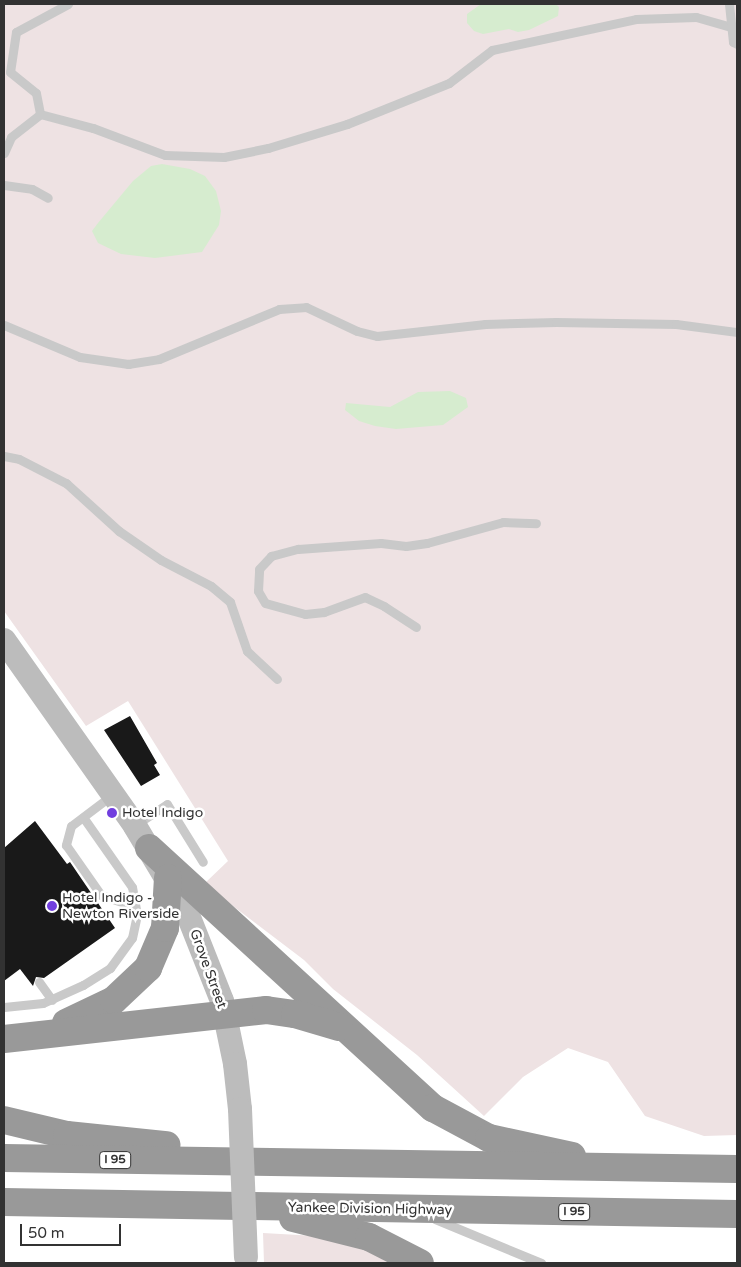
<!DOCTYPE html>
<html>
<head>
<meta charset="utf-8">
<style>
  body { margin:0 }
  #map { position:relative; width:741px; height:1267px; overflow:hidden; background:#fff; font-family:"Varela Round",sans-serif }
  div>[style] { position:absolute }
  .green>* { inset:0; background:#eee2e3 }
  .water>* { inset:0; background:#d6eccf }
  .building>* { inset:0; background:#191919 }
  .service>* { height:9px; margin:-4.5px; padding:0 4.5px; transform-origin:4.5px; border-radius:4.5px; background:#c9c9c9 }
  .secondary>* { height:24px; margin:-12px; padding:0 12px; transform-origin:12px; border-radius:12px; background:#bcbcbc }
  .motorway>* { height:28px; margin:-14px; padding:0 14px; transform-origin:14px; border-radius:14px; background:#999 }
  .secondary-bridge>* { height:24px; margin:-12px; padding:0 12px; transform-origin:12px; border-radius:12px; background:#bcbcbc }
  .dots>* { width:14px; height:14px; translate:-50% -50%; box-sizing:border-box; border:2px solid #fff; border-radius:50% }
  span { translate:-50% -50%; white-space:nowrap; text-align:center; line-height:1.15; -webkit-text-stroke:5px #fff; paint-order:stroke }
  .shield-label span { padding:1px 4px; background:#fff; border:1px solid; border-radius:4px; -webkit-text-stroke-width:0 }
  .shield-label { font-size:12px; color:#323232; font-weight:700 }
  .poi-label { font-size:14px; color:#323232 }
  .left { translate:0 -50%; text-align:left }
  .street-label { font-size:14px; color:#323232 }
  .frame { position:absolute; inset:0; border:5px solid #323232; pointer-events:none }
  .scale { position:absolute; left:20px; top:1224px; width:101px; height:22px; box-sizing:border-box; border:2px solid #323232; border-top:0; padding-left:6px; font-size:15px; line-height:18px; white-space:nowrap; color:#323232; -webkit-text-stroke:4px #fff; paint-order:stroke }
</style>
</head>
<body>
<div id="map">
  <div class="green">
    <i style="clip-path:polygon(4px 4px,737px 4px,737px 1135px,704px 1136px,645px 1116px,608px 1062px,568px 1048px,523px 1077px,484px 1116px,417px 1055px,333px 989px,304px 960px,204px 884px,228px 861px,128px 701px,86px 726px,4px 611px)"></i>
    <i style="clip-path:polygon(263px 1233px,316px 1236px,354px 1244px,396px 1263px,264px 1263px)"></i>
  </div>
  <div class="water">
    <i style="clip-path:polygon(481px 4px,556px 4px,559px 7px,558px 16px,529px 30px,518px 32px,509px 29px,483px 34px,474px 31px,467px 23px,467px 14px)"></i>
    <i style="clip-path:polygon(162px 164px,190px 169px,205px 176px,216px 191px,221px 211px,219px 225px,202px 252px,155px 258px,121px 254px,98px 243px,92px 231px,98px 223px,133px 181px,151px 166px)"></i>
    <i style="clip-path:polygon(450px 391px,466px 398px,468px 407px,443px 425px,396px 429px,375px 426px,359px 421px,345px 410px,346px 403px,390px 407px,418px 392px)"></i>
  </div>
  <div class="building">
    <i style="clip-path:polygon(130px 716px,157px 763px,154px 765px,160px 775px,141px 786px,104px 730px)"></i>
    <i style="clip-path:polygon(35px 821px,67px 864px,70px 862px,115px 928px,44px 978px,36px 977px,33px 986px,20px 969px,4px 981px,4px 848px)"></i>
  </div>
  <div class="service">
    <i style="left:68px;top:4px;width:59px;rotate:151.7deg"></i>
    <i style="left:16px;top:32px;width:40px;rotate:98.5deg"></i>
    <i style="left:10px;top:72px;width:33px;rotate:39deg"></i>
    <i style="left:36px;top:93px;width:21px;rotate:79deg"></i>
    <i style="left:40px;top:114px;width:55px;rotate:14.8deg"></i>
    <i style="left:93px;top:128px;width:77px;rotate:20.6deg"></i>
    <i style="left:165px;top:155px;width:59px;rotate:1.9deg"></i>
    <i style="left:224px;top:157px;width:45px;rotate:-11.6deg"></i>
    <i style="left:268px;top:148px;width:83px;rotate:-16.9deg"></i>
    <i style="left:347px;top:124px;width:110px;rotate:-21.9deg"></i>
    <i style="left:449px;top:83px;width:54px;rotate:-37.5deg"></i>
    <i style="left:492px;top:50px;width:147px;rotate:-12.1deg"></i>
    <i style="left:636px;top:19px;width:60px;rotate:-1.9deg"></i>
    <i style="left:696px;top:17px;width:36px;rotate:16deg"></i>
    <i style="left:729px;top:4px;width:38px;rotate:84deg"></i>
    <i style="left:733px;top:42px;width:4px;rotate:27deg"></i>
    <i style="left:4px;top:153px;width:17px;rotate:-66deg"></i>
    <i style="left:11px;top:137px;width:37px;rotate:-38deg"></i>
    <i style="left:4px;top:185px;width:28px;rotate:8deg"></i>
    <i style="left:32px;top:189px;width:18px;rotate:29deg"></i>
    <i style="left:4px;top:325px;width:82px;rotate:22.8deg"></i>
    <i style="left:80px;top:357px;width:49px;rotate:8.3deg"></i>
    <i style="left:128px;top:364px;width:31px;rotate:-9deg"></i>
    <i style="left:159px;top:359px;width:130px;rotate:-22.6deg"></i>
    <i style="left:279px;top:309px;width:27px;rotate:-4deg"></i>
    <i style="left:306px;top:307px;width:56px;rotate:25.2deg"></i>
    <i style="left:357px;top:331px;width:21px;rotate:14deg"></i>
    <i style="left:377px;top:336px;width:109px;rotate:-6.3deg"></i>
    <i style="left:485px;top:324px;width:71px;rotate:-1.6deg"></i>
    <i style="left:556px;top:322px;width:120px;rotate:1deg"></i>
    <i style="left:676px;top:324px;width:62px;rotate:7.5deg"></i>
    <i style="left:4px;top:456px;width:15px;rotate:11deg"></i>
    <i style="left:19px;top:459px;width:53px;rotate:27.1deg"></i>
    <i style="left:66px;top:483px;width:72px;rotate:42.2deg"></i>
    <i style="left:119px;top:531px;width:51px;rotate:34.6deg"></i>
    <i style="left:161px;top:560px;width:56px;rotate:27.5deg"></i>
    <i style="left:211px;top:586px;width:25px;rotate:40deg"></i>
    <i style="left:230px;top:602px;width:52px;rotate:70.9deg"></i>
    <i style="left:247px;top:651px;width:41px;rotate:43deg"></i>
    <i style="left:416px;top:627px;width:38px;rotate:-147deg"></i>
    <i style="left:384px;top:606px;width:21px;rotate:-155deg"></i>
    <i style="left:365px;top:597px;width:44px;rotate:159.9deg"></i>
    <i style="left:324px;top:612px;width:19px;rotate:174deg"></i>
    <i style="left:305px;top:614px;width:41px;rotate:-164.6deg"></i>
    <i style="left:265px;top:603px;width:14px;rotate:-120deg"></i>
    <i style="left:258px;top:591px;width:22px;rotate:-87deg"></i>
    <i style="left:259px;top:569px;width:18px;rotate:-47deg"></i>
    <i style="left:271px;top:556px;width:28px;rotate:-15deg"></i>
    <i style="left:298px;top:549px;width:83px;rotate:-4.1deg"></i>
    <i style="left:381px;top:543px;width:25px;rotate:7deg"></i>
    <i style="left:406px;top:546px;width:21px;rotate:-8deg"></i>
    <i style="left:427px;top:543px;width:79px;rotate:-15.4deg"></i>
    <i style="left:503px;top:522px;width:33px;rotate:2deg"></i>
    <i style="left:112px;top:795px;width:51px;rotate:142.9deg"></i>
    <i style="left:71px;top:826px;width:20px;rotate:105deg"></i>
    <i style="left:66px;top:845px;width:61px;rotate:55deg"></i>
    <i style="left:101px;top:895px;width:24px;rotate:19deg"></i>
    <i style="left:124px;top:903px;width:12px;rotate:-9deg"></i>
    <i style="left:135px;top:825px;width:38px;rotate:-33deg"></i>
    <i style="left:167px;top:804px;width:68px;rotate:58.2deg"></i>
    <i style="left:39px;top:982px;width:22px;rotate:54deg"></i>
    <i style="left:4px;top:1007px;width:39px;rotate:-6deg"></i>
    <i style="left:43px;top:1003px;width:44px;rotate:-24.2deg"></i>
    <i style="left:83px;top:985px;width:32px;rotate:-32deg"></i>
    <i style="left:110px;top:968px;width:37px;rotate:-54deg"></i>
    <i style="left:132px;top:938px;width:24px;rotate:-78deg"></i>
    <i style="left:137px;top:915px;width:28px;rotate:-100deg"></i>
    <i style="left:132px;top:887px;width:85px;rotate:-125deg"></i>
    <i style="left:435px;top:1219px;width:115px;rotate:22.5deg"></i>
  </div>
  <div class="secondary">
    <i style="left:4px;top:640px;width:228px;rotate:54.8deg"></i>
    <i style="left:135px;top:826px;width:104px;rotate:59.2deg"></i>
    <i style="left:188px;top:915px;width:92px;rotate:68.4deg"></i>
    <i style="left:222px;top:1001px;width:64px;rotate:78.3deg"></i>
    <i style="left:235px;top:1064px;width:45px;rotate:83.7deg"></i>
  </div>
  <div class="motorway">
    <i style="left:149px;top:848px;width:385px;rotate:42.5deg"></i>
    <i style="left:433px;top:1108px;width:64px;rotate:28.2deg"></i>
    <i style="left:489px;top:1138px;width:85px;rotate:12.2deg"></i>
    <i style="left:66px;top:1023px;width:53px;rotate:-25.6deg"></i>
    <i style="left:114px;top:1000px;width:47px;rotate:-43.3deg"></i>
    <i style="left:148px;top:968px;width:43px;rotate:-67deg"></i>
    <i style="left:165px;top:928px;width:50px;rotate:-86.6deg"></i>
    <i style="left:4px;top:1039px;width:264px;rotate:-6.3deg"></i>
    <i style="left:266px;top:1010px;width:29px;rotate:8deg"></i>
    <i style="left:295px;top:1014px;width:46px;rotate:16.5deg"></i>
    <i style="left:4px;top:1120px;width:65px;rotate:13.4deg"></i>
    <i style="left:67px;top:1135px;width:100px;rotate:5.8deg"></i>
    <i style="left:4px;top:1158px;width:733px;rotate:0.86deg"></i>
    <i style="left:4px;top:1202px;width:733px;rotate:0.94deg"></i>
    <i style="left:293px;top:1218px;width:78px;rotate:14deg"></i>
    <i style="left:369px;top:1237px;width:57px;rotate:27deg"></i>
  </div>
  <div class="secondary-bridge">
    <i style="left:240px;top:1109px;width:148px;rotate:87.7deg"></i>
  </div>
  <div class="dots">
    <i style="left:112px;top:813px;background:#713edf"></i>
    <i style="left:52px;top:906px;background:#713edf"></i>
  </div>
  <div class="shield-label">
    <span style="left:115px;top:1160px">I 95</span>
    <span style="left:574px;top:1212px">I 95</span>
  </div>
  <div class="poi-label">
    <span class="left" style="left:122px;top:813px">Hotel Indigo</span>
    <span class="left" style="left:62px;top:906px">Hotel Indigo -<br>Newton Riverside</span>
  </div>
  <div class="street-label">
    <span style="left:208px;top:969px;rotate:70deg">Grove Street</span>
    <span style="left:370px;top:1209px;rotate:1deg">Yankee Division Highway</span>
  </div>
  <div class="frame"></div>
  <div class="scale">50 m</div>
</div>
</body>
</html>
